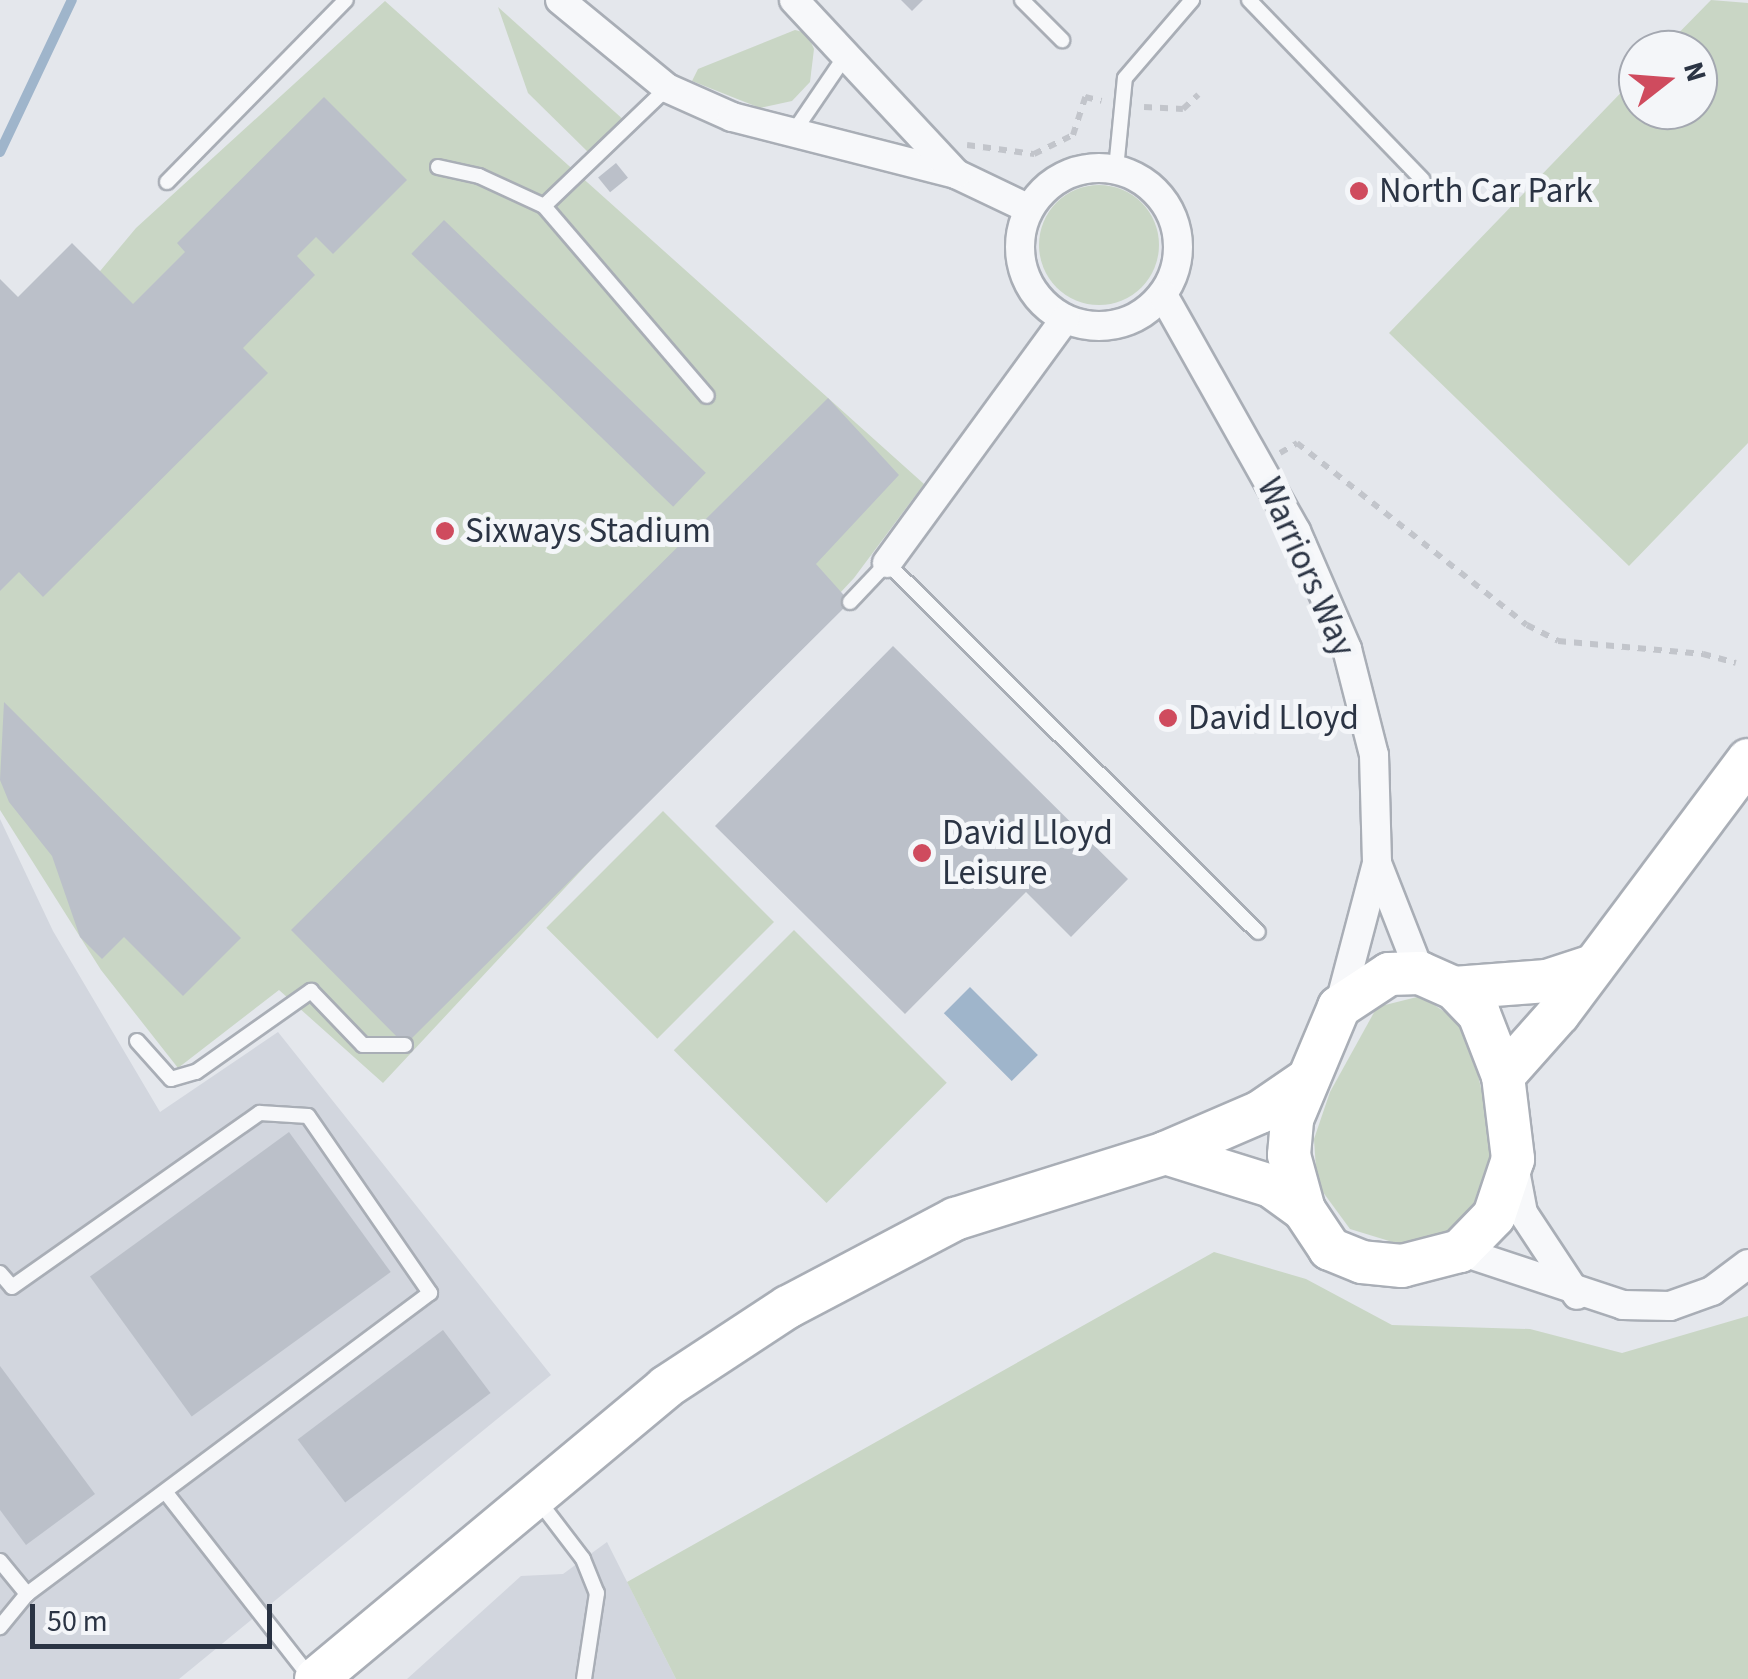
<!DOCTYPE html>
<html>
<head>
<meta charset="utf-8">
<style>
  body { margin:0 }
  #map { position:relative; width:1748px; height:1679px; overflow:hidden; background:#e4e7ec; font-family:"Source Sans 3",sans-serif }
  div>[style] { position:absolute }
  .built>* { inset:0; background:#d2d6de }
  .green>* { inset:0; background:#c9d6c5; transform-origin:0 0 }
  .round { border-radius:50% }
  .water>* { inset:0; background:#9fb5cb; transform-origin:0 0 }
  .stream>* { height:10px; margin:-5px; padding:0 5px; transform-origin:5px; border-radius:5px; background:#9fb5cb }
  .building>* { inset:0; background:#bbc0c9; transform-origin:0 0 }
  .path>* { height:6px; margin-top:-3px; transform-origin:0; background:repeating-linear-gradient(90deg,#c2c5cb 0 8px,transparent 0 16px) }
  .roads { filter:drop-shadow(2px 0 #a9aeb6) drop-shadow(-2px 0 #a9aeb6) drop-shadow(0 2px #a9aeb6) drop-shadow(0 -2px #a9aeb6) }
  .lane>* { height:14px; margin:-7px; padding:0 7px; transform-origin:7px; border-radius:7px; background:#f7f8fa }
  .street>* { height:28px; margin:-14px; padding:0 14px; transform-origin:14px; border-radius:14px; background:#f7f8fa }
  .street>.ring { margin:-14px; padding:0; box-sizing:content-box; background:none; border:28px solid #f7f8fa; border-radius:50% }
  .primary>* { height:42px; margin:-21px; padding:0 21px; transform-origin:21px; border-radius:21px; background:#fff }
  .dots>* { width:28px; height:28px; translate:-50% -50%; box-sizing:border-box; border:5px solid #f4f6f9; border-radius:50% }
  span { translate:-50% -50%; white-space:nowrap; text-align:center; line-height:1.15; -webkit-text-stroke:10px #f4f6f9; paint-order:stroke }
  .poi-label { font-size:35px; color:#2b3444 }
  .left { translate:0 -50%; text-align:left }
  .street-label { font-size:35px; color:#2b3444 }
  .north { position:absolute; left:1618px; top:30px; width:100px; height:100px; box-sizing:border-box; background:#f4f6f9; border:2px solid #a4a8b1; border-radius:50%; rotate:73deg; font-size:28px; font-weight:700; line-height:40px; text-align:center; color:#2b3444 }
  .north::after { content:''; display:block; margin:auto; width:35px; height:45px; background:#cf4b5e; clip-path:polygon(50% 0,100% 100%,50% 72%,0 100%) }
  .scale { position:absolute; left:30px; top:1604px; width:242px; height:45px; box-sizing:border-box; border:5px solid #2b3444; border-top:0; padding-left:12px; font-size:30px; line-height:35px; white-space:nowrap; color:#2b3444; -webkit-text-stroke:8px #f4f6f9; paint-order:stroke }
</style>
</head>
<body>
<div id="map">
  <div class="built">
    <i style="clip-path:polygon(0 819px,53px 931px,160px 1112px,278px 1032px,551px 1375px,179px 1679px,0 1679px)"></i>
    <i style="clip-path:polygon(607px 1542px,676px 1679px,407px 1679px,521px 1576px,563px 1574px)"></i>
  </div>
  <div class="green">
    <i style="clip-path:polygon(1711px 0,1748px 3px,1748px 443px,1629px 566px,1389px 333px,1638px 75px,1638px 110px,1698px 110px,1698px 50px,1662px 50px)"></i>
    <i style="clip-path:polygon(385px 1px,924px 484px,854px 578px,383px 1083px,279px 990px,178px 1068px,101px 970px,0 810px,0 391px,136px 228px)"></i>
    <i style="clip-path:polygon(498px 7px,626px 122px,590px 154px,528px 93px)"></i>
    <i style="clip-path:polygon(795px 30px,807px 33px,814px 49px,810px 82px,792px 101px,760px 108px,692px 81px,698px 69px)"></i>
    <i class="round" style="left:1039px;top:185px;width:120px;height:120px"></i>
    <i style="left:663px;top:811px;width:157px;height:165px;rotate:45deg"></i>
    <i style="left:794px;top:930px;width:216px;height:170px;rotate:45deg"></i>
    <i style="clip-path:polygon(1421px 996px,1458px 1021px,1471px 1045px,1490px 1127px,1493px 1177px,1469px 1216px,1435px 1240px,1399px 1244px,1350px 1229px,1317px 1184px,1314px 1139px,1330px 1092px,1377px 1007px)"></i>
    <i style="clip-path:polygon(1214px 1252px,1306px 1279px,1392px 1325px,1530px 1329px,1622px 1353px,1748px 1316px,1748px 1679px,676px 1679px,627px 1582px)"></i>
  </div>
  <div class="water">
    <i style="left:970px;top:987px;width:96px;height:37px;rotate:45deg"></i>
  </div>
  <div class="stream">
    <i style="left:0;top:152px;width:168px;rotate:-64.7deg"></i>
  </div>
  <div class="building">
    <i style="clip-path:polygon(901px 0,923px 0,912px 11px)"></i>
    <i style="clip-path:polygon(324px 97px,407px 180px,333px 254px,316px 237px,297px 256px,315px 275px,243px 348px,268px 373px,43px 597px,19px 572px,0 591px,0 279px,18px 297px,72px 243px,133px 304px,185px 252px,177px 243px)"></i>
    <i style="left:616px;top:163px;width:19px;height:23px;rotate:51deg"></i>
    <i style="left:444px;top:220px;width:364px;height:47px;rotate:44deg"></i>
    <i style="clip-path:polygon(828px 398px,899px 475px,816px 564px,850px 602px,405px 1045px,291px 930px)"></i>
    <i style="clip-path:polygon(893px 646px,1128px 879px,1071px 937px,1026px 892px,905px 1014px,715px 826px)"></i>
    <i style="clip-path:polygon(4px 702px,241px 938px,183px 996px,124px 937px,102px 959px,80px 937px,52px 856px,9px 802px,0 780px)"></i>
    <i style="left:289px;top:1132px;width:173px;height:246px;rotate:54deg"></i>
    <i style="left:443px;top:1330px;width:79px;height:182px;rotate:53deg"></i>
    <i style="clip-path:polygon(0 1366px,95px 1494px,26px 1545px,0 1510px)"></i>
  </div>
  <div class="path">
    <i style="left:1144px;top:107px;width:39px;rotate:3deg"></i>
    <i style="left:1183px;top:109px;width:21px;rotate:-43deg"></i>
    <i style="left:967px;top:145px;width:68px;rotate:7.7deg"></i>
    <i style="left:1034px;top:154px;width:43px;rotate:-26deg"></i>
    <i style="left:1073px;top:135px;width:40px;rotate:-72deg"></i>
    <i style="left:1085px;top:97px;width:17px;rotate:13deg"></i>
    <i style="left:1280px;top:453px;width:20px;rotate:-30deg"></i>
    <i style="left:1297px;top:443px;width:293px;rotate:38.4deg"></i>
    <i style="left:1527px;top:625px;width:35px;rotate:27deg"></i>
    <i style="left:1558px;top:641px;width:146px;rotate:5.1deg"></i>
    <i style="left:1703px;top:654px;width:34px;rotate:15deg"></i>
  </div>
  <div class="roads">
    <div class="lane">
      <i style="left:1022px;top:0;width:57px;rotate:45deg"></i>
      <i style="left:1249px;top:0;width:250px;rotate:46deg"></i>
      <i style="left:795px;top:130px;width:91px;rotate:-55.8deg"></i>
      <i style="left:438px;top:167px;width:42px;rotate:12.4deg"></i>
      <i style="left:479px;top:176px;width:72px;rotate:24.8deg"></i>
      <i style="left:544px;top:206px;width:170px;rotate:-43.8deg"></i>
      <i style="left:1116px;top:169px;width:91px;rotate:-84.4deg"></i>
      <i style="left:1125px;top:78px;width:103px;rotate:-49.3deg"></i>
      <i style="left:167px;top:182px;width:255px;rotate:-45.5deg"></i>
      <i style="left:544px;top:206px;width:250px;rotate:49.4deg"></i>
      <i style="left:850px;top:602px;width:54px;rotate:-46.5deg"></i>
      <i style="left:887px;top:563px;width:523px;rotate:44.85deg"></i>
      <i style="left:137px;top:1041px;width:51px;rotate:48.2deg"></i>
      <i style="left:171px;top:1079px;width:26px;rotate:-16deg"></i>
      <i style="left:196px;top:1072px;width:141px;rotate:-35.2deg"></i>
      <i style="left:311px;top:991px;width:75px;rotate:46.1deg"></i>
      <i style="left:363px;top:1045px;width:42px"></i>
      <i style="left:0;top:1273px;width:18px;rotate:49deg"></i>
      <i style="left:12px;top:1287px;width:303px;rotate:-35.1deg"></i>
      <i style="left:260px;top:1113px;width:48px;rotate:3.6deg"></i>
      <i style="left:308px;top:1116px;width:215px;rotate:55.4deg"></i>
      <i style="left:430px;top:1293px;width:503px;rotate:143.24deg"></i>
      <i style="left:27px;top:1594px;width:43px;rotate:129.3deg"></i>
      <i style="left:167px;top:1494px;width:234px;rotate:52deg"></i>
      <i style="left:538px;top:1500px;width:74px;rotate:52.7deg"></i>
      <i style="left:583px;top:1559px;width:37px;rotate:68deg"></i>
      <i style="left:597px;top:1593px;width:87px;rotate:98.6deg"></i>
      <i style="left:0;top:1561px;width:43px;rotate:50.7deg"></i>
    </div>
    <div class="street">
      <i style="left:560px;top:0;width:139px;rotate:39.4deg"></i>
      <i style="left:667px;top:88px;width:71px;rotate:24deg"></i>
      <i style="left:732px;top:117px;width:231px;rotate:14.3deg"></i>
      <i style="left:956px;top:174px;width:81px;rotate:25.6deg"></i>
      <i style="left:794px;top:0;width:238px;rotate:47deg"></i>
      <i class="ring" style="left:1020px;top:168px;width:130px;height:130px"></i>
      <i style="left:1163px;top:295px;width:271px;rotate:60.6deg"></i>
      <i style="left:1296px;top:531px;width:129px;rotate:66.6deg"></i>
      <i style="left:1347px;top:649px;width:109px;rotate:75.7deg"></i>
      <i style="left:1374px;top:755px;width:108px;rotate:88.4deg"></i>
      <i style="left:1377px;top:863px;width:149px;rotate:104.8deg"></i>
      <i style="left:887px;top:563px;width:302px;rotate:-53.9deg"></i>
      <i style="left:1377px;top:863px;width:118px;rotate:68.6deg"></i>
      <i style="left:1514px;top:1165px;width:49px;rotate:79.4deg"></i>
      <i style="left:1523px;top:1213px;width:98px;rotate:56.6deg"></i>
      <i style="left:1460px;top:1251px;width:172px;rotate:18.3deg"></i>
      <i style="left:1623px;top:1305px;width:47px;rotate:1.2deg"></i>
      <i style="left:1670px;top:1306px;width:45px;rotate:-19.7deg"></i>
      <i style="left:1712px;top:1291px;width:45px;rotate:-36.9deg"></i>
    </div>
    <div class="primary">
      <i style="left:1420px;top:973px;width:37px;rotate:24deg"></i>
      <i style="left:1454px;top:988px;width:36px;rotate:46deg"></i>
      <i style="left:1479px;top:1014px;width:66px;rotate:68.8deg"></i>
      <i style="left:1503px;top:1076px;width:84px;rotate:83.1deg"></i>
      <i style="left:1513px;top:1159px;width:60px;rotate:108.4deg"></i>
      <i style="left:1494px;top:1216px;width:49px;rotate:134.2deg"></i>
      <i style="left:1460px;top:1251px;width:60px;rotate:165.5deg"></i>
      <i style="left:1402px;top:1266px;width:40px;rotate:-174.3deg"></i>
      <i style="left:1362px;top:1262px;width:35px;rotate:-158deg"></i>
      <i style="left:1330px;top:1249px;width:47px;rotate:-123.7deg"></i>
      <i style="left:1304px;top:1210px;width:57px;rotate:-105.3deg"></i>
      <i style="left:1289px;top:1155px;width:36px;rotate:-85deg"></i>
      <i style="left:1292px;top:1119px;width:121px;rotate:-67.2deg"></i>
      <i style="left:1339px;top:1007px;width:60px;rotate:-33.4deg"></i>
      <i style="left:1389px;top:974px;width:31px;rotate:-2deg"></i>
      <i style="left:1454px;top:988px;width:93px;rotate:-4.3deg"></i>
      <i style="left:1547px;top:981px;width:45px;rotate:-18deg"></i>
      <i style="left:1503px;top:1076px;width:84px;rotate:-48.4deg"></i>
      <i style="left:1559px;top:1013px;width:316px;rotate:-53.2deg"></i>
      <i style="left:1165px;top:1153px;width:111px;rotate:17.3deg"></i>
      <i style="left:1271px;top:1186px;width:41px;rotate:36deg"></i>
      <i style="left:316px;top:1679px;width:456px;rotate:-39.8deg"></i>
      <i style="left:666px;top:1387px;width:146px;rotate:-33.3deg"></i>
      <i style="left:788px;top:1307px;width:189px;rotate:-27.8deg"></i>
      <i style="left:955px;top:1219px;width:220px;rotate:-17.4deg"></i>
      <i style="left:1165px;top:1153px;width:103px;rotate:-23.3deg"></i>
      <i style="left:1260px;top:1112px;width:53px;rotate:-34.3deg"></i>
    </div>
  </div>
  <div class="dots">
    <i style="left:1359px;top:191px;background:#cf4b5e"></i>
    <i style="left:445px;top:531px;background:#cf4b5e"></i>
    <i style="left:1168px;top:718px;background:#cf4b5e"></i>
    <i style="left:922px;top:853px;background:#cf4b5e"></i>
  </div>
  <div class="poi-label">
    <span class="left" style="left:1379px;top:191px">North Car Park</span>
    <span class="left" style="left:465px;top:531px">Sixways Stadium</span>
    <span class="left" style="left:1188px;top:718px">David Lloyd</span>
    <span class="left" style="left:942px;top:853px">David Lloyd<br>Leisure</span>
  </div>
  <div class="street-label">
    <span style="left:1306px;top:567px;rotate:66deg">Warriors Way</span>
  </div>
  <div class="north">N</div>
  <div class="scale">50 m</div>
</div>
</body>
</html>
